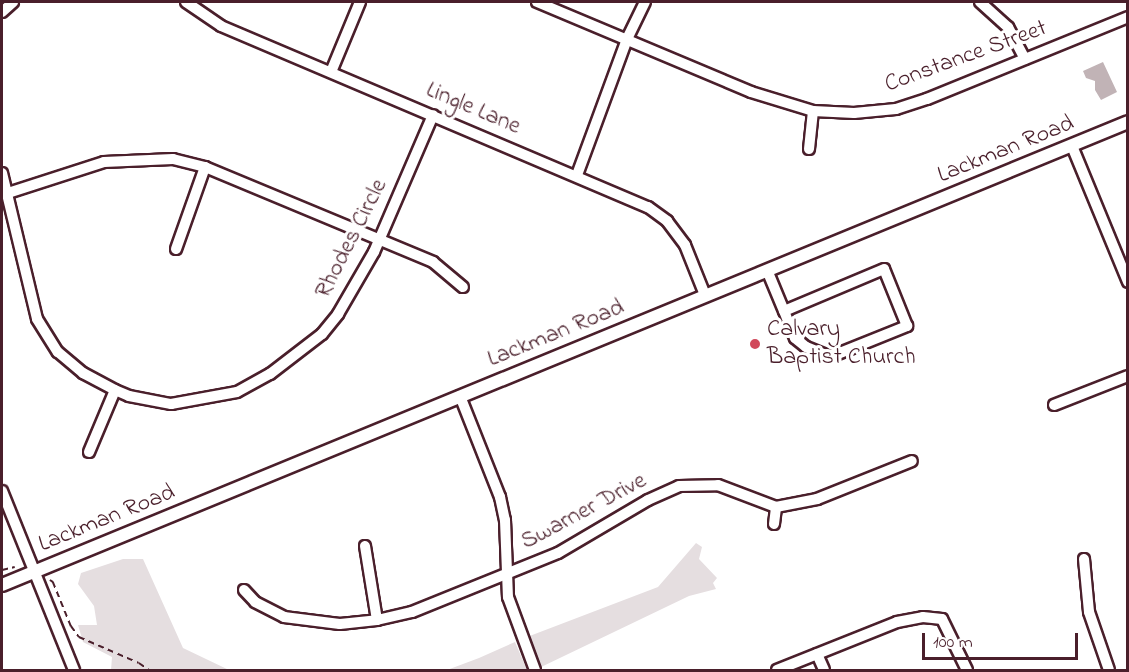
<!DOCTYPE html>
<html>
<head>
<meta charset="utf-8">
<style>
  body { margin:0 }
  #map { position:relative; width:1129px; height:672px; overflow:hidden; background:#fff; font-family:"Indie Flower",sans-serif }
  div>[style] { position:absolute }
  .green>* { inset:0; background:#e5dee0 }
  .water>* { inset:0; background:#c1b3b6 }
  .path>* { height:1.5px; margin-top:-0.75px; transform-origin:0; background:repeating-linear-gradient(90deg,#4a1f2b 0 6px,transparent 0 10.5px) }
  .roads { filter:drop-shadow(2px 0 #4a1f2b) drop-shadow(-2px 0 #4a1f2b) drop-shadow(0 2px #4a1f2b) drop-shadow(0 -2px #4a1f2b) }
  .minor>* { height:10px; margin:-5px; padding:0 5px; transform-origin:5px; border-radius:5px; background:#fff }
  .major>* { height:12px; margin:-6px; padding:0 6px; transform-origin:6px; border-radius:6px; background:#fff }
  .dots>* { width:16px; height:16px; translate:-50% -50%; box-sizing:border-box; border:3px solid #fff; border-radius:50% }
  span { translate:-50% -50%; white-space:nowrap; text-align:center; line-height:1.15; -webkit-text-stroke:6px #fff; paint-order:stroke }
  .street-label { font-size:24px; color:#4a1f2b }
  .poi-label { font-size:24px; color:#4a1f2b }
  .left { translate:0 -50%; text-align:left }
  .frame { position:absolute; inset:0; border:3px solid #4a1f2b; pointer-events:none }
  .scale { position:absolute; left:922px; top:633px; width:156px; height:27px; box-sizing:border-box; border:3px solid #4a1f2b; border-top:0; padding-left:8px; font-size:18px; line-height:21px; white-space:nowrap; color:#4a1f2b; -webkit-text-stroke:4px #fff; paint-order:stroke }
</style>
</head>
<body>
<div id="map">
  <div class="green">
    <i style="clip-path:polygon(696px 543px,702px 547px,699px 559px,717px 578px,713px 583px,716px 589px,689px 596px,539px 668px,527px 637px,658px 587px)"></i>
    <i style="clip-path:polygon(123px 559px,143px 559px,183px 648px,229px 670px,111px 670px,112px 657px,83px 642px,78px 625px,97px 625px,94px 606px,78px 584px,81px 573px)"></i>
    <i style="clip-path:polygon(515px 642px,527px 670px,447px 670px,479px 658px)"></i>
  </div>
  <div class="water">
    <i style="clip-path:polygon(1103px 62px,1117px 92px,1101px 100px,1095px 90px,1095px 81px,1086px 78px,1083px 71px)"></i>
  </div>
  <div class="path">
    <i style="left:2px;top:570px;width:13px;rotate:-13deg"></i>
    <i style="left:50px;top:580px;width:4px;rotate:34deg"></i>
    <i style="left:53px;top:582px;width:48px;rotate:67.8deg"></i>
    <i style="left:71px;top:626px;width:14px;rotate:54deg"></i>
    <i style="left:79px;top:637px;width:65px;rotate:23.4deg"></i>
    <i style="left:139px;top:663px;width:12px;rotate:35deg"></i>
  </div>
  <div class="roads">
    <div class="minor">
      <i style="left:186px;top:2px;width:42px;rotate:34.4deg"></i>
      <i style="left:221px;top:26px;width:464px;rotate:23deg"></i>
      <i style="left:648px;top:207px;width:24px;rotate:36deg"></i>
      <i style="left:667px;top:221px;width:30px;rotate:53deg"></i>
      <i style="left:685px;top:245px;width:54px;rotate:68.2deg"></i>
      <i style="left:537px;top:2px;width:232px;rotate:22.8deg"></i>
      <i style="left:751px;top:92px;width:65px;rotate:17deg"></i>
      <i style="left:813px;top:111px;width:41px;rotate:2.8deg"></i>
      <i style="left:854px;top:113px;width:42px;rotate:-5.4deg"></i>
      <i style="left:896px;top:109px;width:33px;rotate:-18deg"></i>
      <i style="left:927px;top:99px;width:217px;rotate:-22.2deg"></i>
      <i style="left:980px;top:2px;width:38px;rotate:42deg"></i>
      <i style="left:1008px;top:27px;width:36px;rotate:62deg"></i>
      <i style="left:2px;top:12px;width:15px;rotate:-42deg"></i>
      <i style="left:331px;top:72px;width:76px;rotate:-67.5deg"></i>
      <i style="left:1072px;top:146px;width:147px;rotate:67.6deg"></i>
      <i style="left:809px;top:149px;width:38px;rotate:-84deg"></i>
      <i style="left:2px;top:173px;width:150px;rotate:76.5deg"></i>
      <i style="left:37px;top:319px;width:39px;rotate:58deg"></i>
      <i style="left:58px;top:352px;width:33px;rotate:40deg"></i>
      <i style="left:83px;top:373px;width:36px;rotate:28deg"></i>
      <i style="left:115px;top:390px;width:15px;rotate:23deg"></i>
      <i style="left:129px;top:396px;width:43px;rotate:10.8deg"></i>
      <i style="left:171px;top:404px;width:67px;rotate:-10.3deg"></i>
      <i style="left:237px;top:392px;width:38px;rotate:-29deg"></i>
      <i style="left:270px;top:374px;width:66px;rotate:-37.6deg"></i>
      <i style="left:322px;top:334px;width:26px;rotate:-51deg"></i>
      <i style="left:338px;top:314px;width:72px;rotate:-59.9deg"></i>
      <i style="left:374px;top:252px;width:149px;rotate:-66.7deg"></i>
      <i style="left:577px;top:175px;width:145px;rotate:-69.8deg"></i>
      <i style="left:627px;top:39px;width:41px;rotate:-64.1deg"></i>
      <i style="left:8px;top:193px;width:101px;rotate:-17.9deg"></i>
      <i style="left:104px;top:162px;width:69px;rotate:-2.5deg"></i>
      <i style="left:173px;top:159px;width:33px;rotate:14deg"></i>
      <i style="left:205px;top:167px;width:247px;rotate:22.6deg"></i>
      <i style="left:433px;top:262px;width:39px;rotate:40deg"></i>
      <i style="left:176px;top:249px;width:87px;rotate:-70.5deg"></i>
      <i style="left:767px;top:270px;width:44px;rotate:67.5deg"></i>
      <i style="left:784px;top:311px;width:29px;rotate:68deg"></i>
      <i style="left:795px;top:338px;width:14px;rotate:39deg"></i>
      <i style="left:806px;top:347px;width:22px;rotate:22deg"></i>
      <i style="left:826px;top:355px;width:9px"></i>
      <i style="left:835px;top:355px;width:78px;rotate:-21.9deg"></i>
      <i style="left:907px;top:326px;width:61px;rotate:-112deg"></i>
      <i style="left:884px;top:269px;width:108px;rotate:157.2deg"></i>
      <i style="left:460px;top:396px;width:109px;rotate:68.4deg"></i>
      <i style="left:500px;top:497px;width:24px;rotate:78deg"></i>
      <i style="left:505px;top:520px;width:77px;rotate:87.8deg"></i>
      <i style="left:508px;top:597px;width:78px;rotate:69.7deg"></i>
      <i style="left:1054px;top:405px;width:79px;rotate:-21.4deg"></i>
      <i style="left:89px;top:452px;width:67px;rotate:-67.2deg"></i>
      <i style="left:2px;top:491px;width:193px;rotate:68.1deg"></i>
      <i style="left:774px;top:524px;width:17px;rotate:-83deg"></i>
      <i style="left:365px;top:546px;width:75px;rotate:80.8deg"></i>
      <i style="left:1084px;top:559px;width:53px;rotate:84.6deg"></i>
      <i style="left:1089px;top:612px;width:61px;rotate:71deg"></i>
      <i style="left:244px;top:590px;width:16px;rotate:47deg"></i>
      <i style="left:255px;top:602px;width:33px;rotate:27deg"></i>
      <i style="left:284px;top:617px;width:56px;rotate:7.1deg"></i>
      <i style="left:340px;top:624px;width:37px;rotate:-6deg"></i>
      <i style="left:377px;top:620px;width:36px;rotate:-13deg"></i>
      <i style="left:412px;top:612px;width:157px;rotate:-22deg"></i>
      <i style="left:558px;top:553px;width:104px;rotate:-30.5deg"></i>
      <i style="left:648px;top:500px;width:34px;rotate:-24deg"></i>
      <i style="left:679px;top:486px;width:39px;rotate:-1deg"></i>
      <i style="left:718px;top:485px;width:62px;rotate:20.8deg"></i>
      <i style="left:776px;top:507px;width:42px;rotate:-11deg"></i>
      <i style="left:817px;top:499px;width:102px;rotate:-21.8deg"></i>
      <i style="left:817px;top:654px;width:17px;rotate:66deg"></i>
      <i style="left:777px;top:670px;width:129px;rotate:-21.8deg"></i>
      <i style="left:897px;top:622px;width:26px;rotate:-11deg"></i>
      <i style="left:923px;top:617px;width:19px;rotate:6deg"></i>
      <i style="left:942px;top:619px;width:57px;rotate:63.9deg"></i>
    </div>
    <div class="major">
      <i style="left:2px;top:585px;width:1217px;rotate:-22.35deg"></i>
    </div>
  </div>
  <div class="dots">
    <i style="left:755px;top:344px;background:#d1495b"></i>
  </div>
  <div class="street-label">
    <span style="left:966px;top:57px;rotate:-20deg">Constance Street</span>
    <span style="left:473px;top:109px;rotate:23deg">Lingle Lane</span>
    <span style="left:1006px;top:150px;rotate:-22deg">Lackman Road</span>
    <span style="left:352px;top:239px;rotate:-63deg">Rhodes Circle</span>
    <span style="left:556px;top:334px;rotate:-22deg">Lackman Road</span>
    <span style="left:584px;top:512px;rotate:-28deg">Swarner Drive</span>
    <span style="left:107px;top:519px;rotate:-22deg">Lackman Road</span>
  </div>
  <div class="poi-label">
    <span class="left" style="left:767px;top:344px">Calvary<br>Baptist Church</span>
  </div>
  <div class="frame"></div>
  <div class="scale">100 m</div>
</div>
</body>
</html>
